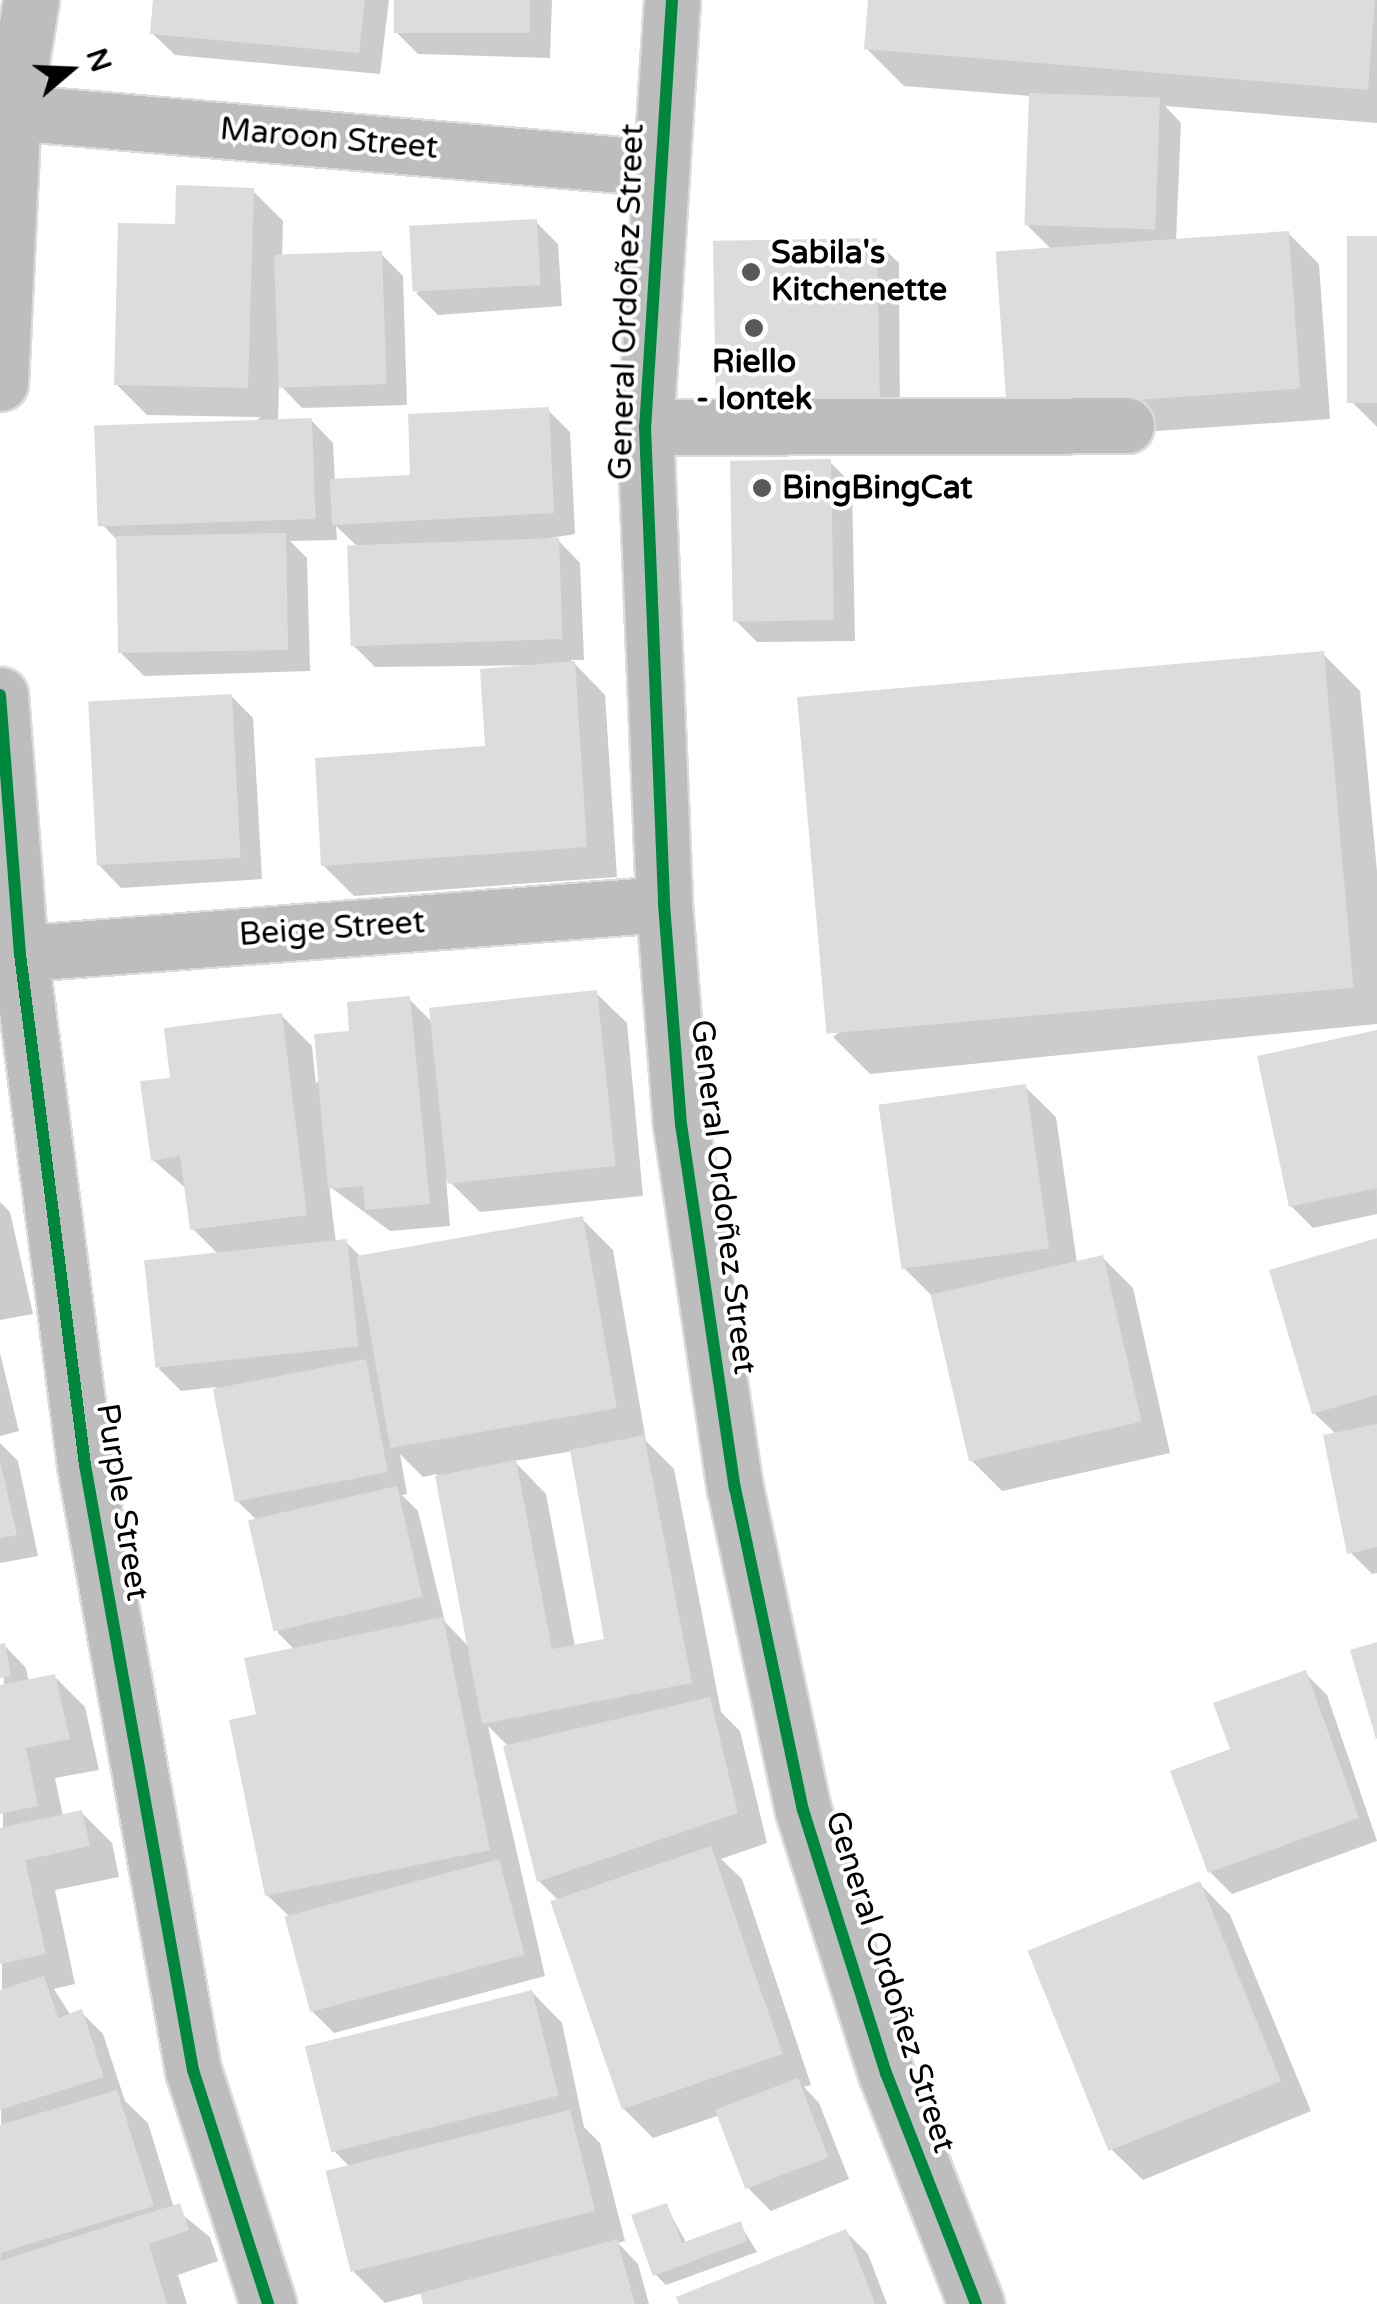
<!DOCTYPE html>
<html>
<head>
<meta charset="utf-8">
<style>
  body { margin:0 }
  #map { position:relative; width:1377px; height:2304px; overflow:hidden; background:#fff; font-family:"Varela Round",sans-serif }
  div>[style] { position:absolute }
  .shadow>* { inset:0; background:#0003 }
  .building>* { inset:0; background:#dcdcdc; transform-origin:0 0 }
  .roads { filter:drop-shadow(2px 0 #dbdbdb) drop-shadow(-2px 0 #dbdbdb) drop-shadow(0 2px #dbdbdb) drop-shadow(0 -2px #dbdbdb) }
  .minor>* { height:55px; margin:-27.5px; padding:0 27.5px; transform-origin:27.5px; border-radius:27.5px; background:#bdbdbd }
  .major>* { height:55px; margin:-27.5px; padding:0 27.5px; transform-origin:27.5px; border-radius:27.5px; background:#bdbdbd }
  .cycleway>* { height:12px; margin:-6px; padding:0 6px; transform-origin:6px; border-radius:6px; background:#00873e }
  .dots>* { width:28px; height:28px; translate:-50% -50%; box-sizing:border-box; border:5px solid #fff; border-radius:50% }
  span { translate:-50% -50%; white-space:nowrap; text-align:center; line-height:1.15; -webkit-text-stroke:8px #fff; paint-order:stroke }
  .street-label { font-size:32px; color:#000 }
  .poi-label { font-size:32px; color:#000; font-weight:700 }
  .left { translate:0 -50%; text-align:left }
  .north { position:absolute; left:20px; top:20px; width:100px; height:100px; -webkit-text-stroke:8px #fff; paint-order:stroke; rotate:71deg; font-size:28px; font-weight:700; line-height:40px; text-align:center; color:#000 }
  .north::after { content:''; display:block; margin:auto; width:35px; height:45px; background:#000; clip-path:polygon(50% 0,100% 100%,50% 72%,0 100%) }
</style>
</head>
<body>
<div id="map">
  <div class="shadow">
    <i style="clip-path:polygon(156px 0,389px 0,380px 74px,175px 55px,152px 33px)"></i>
    <i style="clip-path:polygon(397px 0,552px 0,550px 58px,418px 54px,396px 32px)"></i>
    <i style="clip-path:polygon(870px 0,1377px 0,1377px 123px,1165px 106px,1181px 123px,1176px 241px,1288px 233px,1319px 264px,1330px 419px,1041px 439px,1052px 250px,1026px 224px,1031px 96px,904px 86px,867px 49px)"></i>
    <i style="clip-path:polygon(252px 190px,283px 221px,282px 256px,381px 254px,403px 276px,407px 405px,302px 408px,279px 384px,278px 421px,311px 420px,333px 443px,335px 481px,412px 478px,548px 410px,570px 432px,575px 534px,527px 542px,558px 540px,580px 563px,584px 660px,571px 660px,605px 695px,617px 877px,354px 896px,323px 865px,487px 748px,553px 665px,375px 667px,353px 645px,358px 547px,336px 526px,337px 540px,290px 541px,307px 558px,310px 671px,144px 676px,122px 654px,118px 541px,101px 523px,261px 417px,147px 415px,116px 384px,177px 226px)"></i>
    <i style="clip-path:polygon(536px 222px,558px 244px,562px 306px,438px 315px,416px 293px)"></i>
    <i style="clip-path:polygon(1377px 238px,1377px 427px,1352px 402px)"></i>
    <i style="clip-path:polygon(876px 241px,899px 263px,900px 430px,739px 431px)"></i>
    <i style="clip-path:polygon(830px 462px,852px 484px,855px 641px,757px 642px,735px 620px)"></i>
    <i style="clip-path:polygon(1323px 654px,1360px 691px,1377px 871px,1377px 1024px,870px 1074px,833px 1037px)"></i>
    <i style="clip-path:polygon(231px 696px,253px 718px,262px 879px,121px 888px,99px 865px)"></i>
    <i style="clip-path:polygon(evenodd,596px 993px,627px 1023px,643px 1196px,480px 1212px,446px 1178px,450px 1226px,390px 1231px,329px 1186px,336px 1243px,346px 1242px,361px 1257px,582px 1219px,613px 1250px,646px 1441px,674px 1469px,721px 1712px,740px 1731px,767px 1843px,721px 1859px,742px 1879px,811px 2085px,804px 2087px,819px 2103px,849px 2179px,771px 2211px,749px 2189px,720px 2115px,653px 2138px,622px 2107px,558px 1900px,539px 1881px,509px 1747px,488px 1726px,545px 1976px,334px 2033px,312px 2011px,290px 1917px,267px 1895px,259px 1716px,295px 1650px,278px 1633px,259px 1522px,235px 1499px,216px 1387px,181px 1391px,159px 1369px,220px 1256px,193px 1229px,188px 1190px,153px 1160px,173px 1080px,281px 1015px,312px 1046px,316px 1084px,352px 1033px,409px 999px,433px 1023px,596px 993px,573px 1451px,607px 1641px,575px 1647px,546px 1494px,514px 1461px,573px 1451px,596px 993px,400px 1454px,423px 1477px,437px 1474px,470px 1648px,445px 1622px,418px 1511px,402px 1495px,407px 1494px,400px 1454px)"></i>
    <i style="clip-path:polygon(1376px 1033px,1377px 1214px,1313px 1228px,1291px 1206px)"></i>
    <i style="clip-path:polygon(1025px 1087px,1056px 1117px,1077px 1263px,1102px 1257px,1133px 1288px,1170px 1453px,1002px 1491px,971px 1460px,934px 1298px,903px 1267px)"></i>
    <i style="clip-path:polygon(0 1202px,10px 1212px,33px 1314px,0 1320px)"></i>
    <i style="clip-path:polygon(1377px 1241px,1377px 1573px,1372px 1574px,1350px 1552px,1337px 1435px,1314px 1413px)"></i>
    <i style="clip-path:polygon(0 1353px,19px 1431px,0 1436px)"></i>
    <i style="clip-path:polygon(0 1443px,18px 1461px,38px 1556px,0 1563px)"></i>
    <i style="clip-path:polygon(4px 1645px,26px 1668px,29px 1682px,54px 1676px,85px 1707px,99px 1770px,55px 1778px,63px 1816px,81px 1812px,112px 1843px,119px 1877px,55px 1890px,75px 1984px,54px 1989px,71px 2016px,81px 2012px,103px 2034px,125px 2101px,148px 2123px,174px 2208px,210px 2237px,218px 2261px,178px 2275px,187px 2304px,0 2304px)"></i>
    <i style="clip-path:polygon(1305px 1673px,1327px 1695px,1377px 1841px,1232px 1894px,1210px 1872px,1233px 1751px)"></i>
    <i style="clip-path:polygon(1200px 1884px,1230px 1915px,1311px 2111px,1143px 2180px,1112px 2150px)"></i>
    <i style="clip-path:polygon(532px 1992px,562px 2023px,584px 2127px,600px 2143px,625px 2241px,618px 2243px,638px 2264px,649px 2304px,426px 2304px,423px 2293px,385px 2303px,354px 2272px,351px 2168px,333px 2150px)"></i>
    <i style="clip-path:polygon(666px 2206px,687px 2244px,740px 2224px,757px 2252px,666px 2285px,655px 2274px)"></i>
    <i style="clip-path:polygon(846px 2232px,868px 2254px,887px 2304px,681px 2304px)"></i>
  </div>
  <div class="building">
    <i style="clip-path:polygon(153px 0,365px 0,359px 53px,150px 34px)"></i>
    <i style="left:394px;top:0;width:136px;height:33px"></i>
    <i style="clip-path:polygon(868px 0,1375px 0,1368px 90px,864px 49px)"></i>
    <i style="left:1029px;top:93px;width:131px;height:132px;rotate:2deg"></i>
    <i style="clip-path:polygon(176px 185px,254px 188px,248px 388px,114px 385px,118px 223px,175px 224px)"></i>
    <i style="left:537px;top:219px;width:66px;height:128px;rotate:87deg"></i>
    <i style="left:1289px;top:231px;width:158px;height:294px;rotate:86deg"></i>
    <i style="left:1347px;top:236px;width:30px;height:167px"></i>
    <i style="left:877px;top:238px;width:171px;height:164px;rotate:89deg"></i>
    <i style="left:382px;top:251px;width:133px;height:108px;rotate:88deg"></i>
    <i style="clip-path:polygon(549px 407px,554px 513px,332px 525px,330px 479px,410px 475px,408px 414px)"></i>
    <i style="left:312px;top:418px;width:101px;height:218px;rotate:88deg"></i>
    <i style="left:831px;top:459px;width:161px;height:101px;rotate:89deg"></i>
    <i style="left:286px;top:533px;width:117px;height:170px;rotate:89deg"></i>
    <i style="left:559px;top:538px;width:101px;height:212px;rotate:88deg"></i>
    <i style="left:1324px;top:651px;width:338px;height:529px;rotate:85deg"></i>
    <i style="clip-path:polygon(575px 661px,587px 847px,321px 866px,315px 758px,485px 746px,480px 669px)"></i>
    <i style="left:232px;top:694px;width:164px;height:144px;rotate:87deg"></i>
    <i style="left:597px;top:990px;width:177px;height:169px;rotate:84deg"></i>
    <i style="clip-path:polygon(410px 996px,430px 1204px,365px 1210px,363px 1186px,328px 1189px,314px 1034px,349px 1031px,347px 1002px)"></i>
    <i style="clip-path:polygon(282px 1013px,307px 1215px,190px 1230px,180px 1156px,151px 1161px,140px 1081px,170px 1078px,164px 1028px)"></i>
    <i style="clip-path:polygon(1377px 1030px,1377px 1188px,1289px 1207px,1257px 1056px)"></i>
    <i style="left:1026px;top:1084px;width:166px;height:149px;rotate:82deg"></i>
    <i style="left:583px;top:1216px;width:195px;height:230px;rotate:80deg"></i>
    <i style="clip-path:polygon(1377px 1238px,1377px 1395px,1312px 1414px,1269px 1270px)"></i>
    <i style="left:347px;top:1239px;width:108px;height:204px;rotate:84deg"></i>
    <i style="left:1103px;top:1255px;width:171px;height:177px;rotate:77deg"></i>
    <i style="left:366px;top:1359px;width:115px;height:156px;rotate:79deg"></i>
    <i style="clip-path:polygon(1377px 1424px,1377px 1547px,1347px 1554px,1323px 1435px)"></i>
    <i style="clip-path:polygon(644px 1435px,692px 1683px,482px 1724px,435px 1476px,516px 1460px,552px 1649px,604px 1639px,570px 1450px)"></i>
    <i style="clip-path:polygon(0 1461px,17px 1535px,0 1538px)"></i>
    <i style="left:397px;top:1486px;width:114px;height:153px;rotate:77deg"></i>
    <i style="clip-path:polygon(443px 1617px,490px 1850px,265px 1896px,229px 1720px,256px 1714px,244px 1658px)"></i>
    <i style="clip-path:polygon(1377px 1642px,1377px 1738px,1376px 1739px,1350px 1650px)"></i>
    <i style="clip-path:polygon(5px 1643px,11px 1676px,0 1678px,0 1644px)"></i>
    <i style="clip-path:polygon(1306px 1670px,1359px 1818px,1208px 1873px,1170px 1771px,1230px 1749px,1213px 1703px)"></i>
    <i style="clip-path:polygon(55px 1674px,70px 1739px,26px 1748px,38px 1806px,0 1814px,0 1685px)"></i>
    <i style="clip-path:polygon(710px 1697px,738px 1813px,537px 1882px,503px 1746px)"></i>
    <i style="clip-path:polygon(82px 1810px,90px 1846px,25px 1860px,46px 1954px,0 1964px,0 1828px)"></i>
    <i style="left:711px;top:1846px;width:220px;height:170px;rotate:71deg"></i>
    <i style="left:499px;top:1859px;width:99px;height:222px;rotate:75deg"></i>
    <i style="left:1200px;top:1881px;width:216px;height:186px;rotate:68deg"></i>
    <i style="clip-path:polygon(44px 1976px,58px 2018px,82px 2009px,104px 2077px,0 2110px,0 1990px)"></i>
    <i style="left:532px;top:1990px;width:109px;height:234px;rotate:76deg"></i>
    <i style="left:798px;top:2078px;width:85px;height:89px;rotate:69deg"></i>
    <i style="clip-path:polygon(117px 2090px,154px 2206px,0 2253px,0 2125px)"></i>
    <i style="left:570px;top:2110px;width:104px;height:252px;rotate:76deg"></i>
    <i style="clip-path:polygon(180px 2203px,189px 2230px,149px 2244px,167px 2304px,0 2304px,0 2261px)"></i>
    <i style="clip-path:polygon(667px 2203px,682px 2243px,741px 2221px,747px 2241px,653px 2276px,631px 2215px)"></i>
    <i style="clip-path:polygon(846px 2229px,875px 2304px,679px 2304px,676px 2297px)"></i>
    <i style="clip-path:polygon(617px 2239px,635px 2304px,423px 2304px,420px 2293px)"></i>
  </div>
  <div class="roads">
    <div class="minor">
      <i style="left:0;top:111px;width:659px;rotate:4.96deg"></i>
      <i style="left:0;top:383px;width:272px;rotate:-87.3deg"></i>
      <i style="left:13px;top:111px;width:112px;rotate:-80.8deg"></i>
      <i style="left:645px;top:427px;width:481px;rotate:-0.2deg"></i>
      <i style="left:0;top:695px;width:260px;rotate:85.6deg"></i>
      <i style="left:20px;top:954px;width:515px;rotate:82.75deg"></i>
      <i style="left:85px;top:1465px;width:615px;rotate:79.88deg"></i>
      <i style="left:193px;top:2070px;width:246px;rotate:72.2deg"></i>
      <i style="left:0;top:955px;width:666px;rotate:-4.39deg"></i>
    </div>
    <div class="major">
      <i style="left:672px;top:0;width:428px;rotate:93.6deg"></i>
      <i style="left:645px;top:427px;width:477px;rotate:87.7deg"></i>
      <i style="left:664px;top:904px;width:221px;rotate:85.6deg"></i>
      <i style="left:681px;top:1124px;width:368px;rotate:81.6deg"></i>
      <i style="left:735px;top:1488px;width:329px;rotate:78.1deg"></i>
      <i style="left:803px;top:1810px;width:276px;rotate:72.5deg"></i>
      <i style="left:886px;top:2073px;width:248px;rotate:68.7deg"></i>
    </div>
  </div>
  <div class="cycleway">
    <i style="left:672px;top:0;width:428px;rotate:93.6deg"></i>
    <i style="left:645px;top:427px;width:477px;rotate:87.7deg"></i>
    <i style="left:664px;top:904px;width:221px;rotate:85.6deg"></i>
    <i style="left:681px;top:1124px;width:368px;rotate:81.6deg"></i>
    <i style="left:735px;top:1488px;width:329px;rotate:78.1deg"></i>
    <i style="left:803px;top:1810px;width:276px;rotate:72.5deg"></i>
    <i style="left:886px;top:2073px;width:248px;rotate:68.7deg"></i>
    <i style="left:0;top:695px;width:260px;rotate:85.6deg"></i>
    <i style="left:20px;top:954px;width:515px;rotate:82.75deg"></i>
    <i style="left:85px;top:1465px;width:615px;rotate:79.88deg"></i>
    <i style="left:193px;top:2070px;width:246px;rotate:72.2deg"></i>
  </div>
  <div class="dots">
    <i style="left:751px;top:272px;background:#595959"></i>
    <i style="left:754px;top:328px;background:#595959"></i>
    <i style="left:762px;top:488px;background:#595959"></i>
  </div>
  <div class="street-label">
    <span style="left:329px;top:139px;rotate:5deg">Maroon Street</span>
    <span style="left:627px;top:302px;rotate:-88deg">General Ordoñez Street</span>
    <span style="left:332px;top:929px;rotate:-4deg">Beige Street</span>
    <span style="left:723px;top:1197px;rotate:83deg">General Ordoñez Street</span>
    <span style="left:122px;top:1502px;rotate:81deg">Purple Street</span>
    <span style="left:890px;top:1982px;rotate:72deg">General Ordoñez Street</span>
  </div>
  <div class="poi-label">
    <span class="left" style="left:771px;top:272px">Sabila's<br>Kitchenette</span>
    <span style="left:754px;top:381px">Riello<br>- Iontek</span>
    <span class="left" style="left:782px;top:488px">BingBingCat</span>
  </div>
  <div class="north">N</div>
</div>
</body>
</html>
